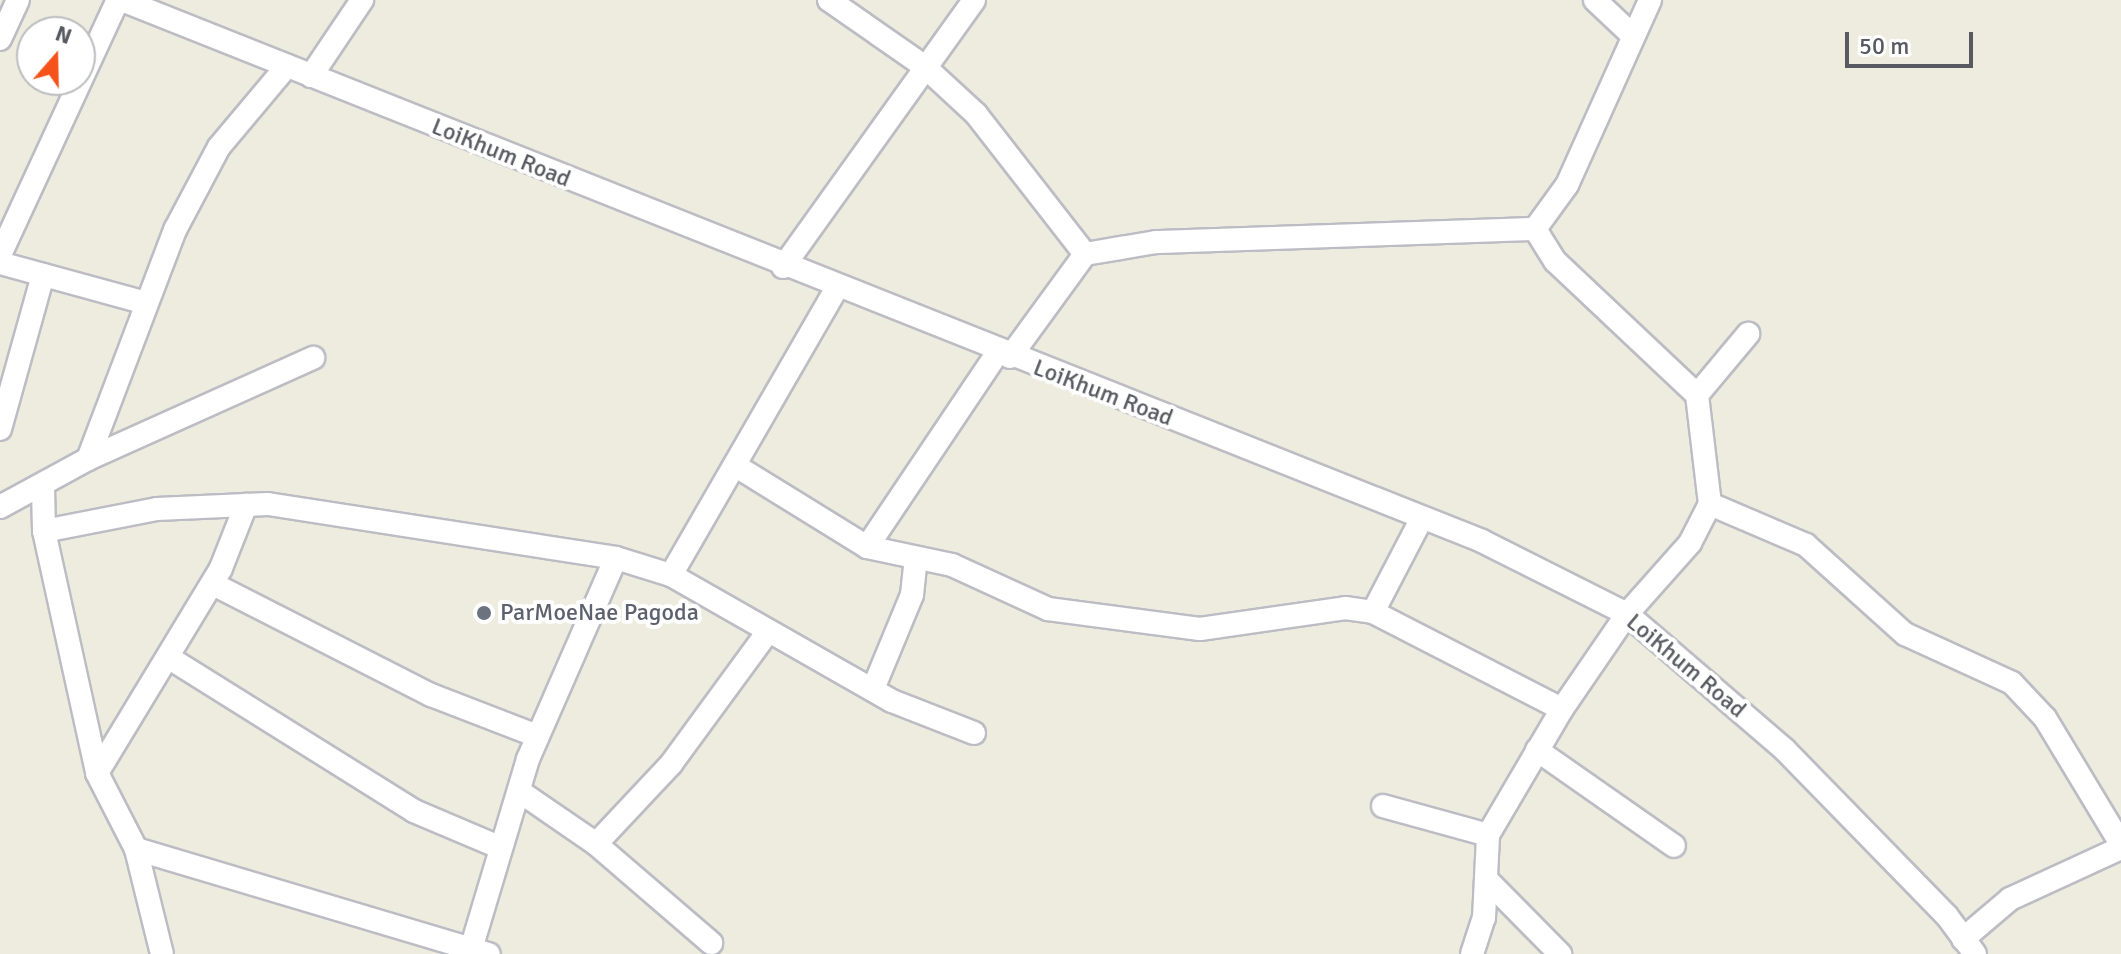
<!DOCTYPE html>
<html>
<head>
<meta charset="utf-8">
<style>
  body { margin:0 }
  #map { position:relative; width:2121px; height:954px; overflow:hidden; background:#edecdf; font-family:Signika,sans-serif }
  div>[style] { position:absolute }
  .roads { filter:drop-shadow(2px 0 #bcbdc4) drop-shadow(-2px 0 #bcbdc4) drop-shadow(0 2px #bcbdc4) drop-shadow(0 -2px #bcbdc4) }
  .minor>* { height:22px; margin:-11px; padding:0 11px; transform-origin:11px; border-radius:11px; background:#fff }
  .dots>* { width:22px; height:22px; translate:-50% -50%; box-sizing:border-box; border:4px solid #fff; border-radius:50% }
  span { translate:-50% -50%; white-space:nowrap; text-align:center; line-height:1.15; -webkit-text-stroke:8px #fff; paint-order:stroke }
  .street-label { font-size:24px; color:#585a61 }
  .worship-label { font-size:24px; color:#5b616d }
  .left { translate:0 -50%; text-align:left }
  .north { position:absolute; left:16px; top:16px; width:80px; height:80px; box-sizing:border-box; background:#fff; border:2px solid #bcbdc0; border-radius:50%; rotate:20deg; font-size:22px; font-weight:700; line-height:32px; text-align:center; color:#585a61 }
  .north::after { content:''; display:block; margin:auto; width:28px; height:36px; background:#f6531b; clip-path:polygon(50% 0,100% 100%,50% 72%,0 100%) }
  .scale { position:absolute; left:1845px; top:32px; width:128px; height:36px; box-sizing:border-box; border:4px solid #585a61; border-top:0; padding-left:10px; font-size:24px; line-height:28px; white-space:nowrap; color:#585a61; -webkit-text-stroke:6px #fff; paint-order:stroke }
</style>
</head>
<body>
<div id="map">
  <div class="roads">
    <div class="minor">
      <i style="left:122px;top:0;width:1464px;rotate:21.69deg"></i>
      <i style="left:1482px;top:541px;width:162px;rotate:26.7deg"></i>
      <i style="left:1627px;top:614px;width:207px;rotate:40.7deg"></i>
      <i style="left:1784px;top:749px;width:233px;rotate:45.7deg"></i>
      <i style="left:1947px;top:916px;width:47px;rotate:53.6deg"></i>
      <i style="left:829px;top:0;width:116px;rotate:34.8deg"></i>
      <i style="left:924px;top:66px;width:71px;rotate:42.7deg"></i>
      <i style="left:976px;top:114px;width:177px;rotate:52.1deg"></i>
      <i style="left:1595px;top:0;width:51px;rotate:43.4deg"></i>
      <i style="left:0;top:39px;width:43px;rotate:-65.2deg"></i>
      <i style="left:311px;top:76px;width:92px;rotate:-56.1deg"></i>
      <i style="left:1535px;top:229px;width:38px;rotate:58deg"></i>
      <i style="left:1555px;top:261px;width:195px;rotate:43.3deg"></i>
      <i style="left:0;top:255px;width:281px;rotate:-65.2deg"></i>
      <i style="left:0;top:263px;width:151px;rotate:15.3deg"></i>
      <i style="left:783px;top:267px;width:328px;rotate:-54.4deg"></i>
      <i style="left:1010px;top:357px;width:127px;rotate:-53.9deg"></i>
      <i style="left:1085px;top:254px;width:72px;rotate:-9.6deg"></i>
      <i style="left:1156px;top:242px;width:379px;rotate:-2deg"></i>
      <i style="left:1535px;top:229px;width:54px;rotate:-54deg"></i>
      <i style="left:1567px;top:185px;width:203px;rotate:-65.8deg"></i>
      <i style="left:0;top:429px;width:160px;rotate:-74.4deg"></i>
      <i style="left:88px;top:459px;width:247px;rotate:-24.2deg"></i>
      <i style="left:736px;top:466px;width:154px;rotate:31.7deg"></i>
      <i style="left:867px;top:547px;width:87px;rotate:12deg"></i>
      <i style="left:952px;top:565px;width:106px;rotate:24.6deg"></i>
      <i style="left:1048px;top:609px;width:153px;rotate:7.5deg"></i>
      <i style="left:1200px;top:629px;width:147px;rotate:-8.2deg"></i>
      <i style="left:1345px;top:608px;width:28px;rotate:8deg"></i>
      <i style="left:1373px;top:612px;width:212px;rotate:27.2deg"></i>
      <i style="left:43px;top:487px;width:44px;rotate:88.7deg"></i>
      <i style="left:44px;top:531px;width:248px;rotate:77.6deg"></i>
      <i style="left:97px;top:773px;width:85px;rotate:62.8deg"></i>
      <i style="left:136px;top:849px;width:108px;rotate:76.1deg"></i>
      <i style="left:1710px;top:504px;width:104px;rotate:23.1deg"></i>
      <i style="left:1806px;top:545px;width:133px;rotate:42deg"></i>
      <i style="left:1905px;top:634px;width:118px;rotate:24.6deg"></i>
      <i style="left:2012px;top:683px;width:48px;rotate:46.7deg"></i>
      <i style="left:2045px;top:718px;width:147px;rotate:58.9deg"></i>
      <i style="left:0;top:507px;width:100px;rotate:-28.6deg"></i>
      <i style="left:88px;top:459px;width:245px;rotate:-69.2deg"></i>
      <i style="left:175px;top:230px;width:94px;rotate:-62.1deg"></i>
      <i style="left:219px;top:147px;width:106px;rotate:-50deg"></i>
      <i style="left:44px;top:531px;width:115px;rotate:-11deg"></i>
      <i style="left:157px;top:509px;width:111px;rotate:-2.6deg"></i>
      <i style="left:268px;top:504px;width:352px;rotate:8.8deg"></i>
      <i style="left:616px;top:558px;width:58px;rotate:17.2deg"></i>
      <i style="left:671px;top:575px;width:254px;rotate:29.7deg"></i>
      <i style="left:892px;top:701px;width:88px;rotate:21.3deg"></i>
      <i style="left:867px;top:547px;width:235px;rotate:-56.1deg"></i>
      <i style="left:671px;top:575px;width:330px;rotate:-60deg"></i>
      <i style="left:213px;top:584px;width:245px;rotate:27deg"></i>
      <i style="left:431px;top:695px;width:114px;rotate:21.1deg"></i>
      <i style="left:1373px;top:612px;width:106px;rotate:-62.5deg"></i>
      <i style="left:171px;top:659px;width:287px;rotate:32deg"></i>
      <i style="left:414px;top:811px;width:90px;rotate:22.9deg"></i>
      <i style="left:873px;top:689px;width:102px;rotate:-67.5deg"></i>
      <i style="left:912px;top:595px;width:37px;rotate:-84deg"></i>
      <i style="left:1537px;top:750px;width:167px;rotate:35deg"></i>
      <i style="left:97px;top:773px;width:240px;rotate:-58.8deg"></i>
      <i style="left:221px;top:568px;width:68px;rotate:-68.4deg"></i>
      <i style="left:519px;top:791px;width:93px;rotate:34.5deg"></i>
      <i style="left:596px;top:844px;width:152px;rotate:40.7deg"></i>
      <i style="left:1383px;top:806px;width:109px;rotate:15.4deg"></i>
      <i style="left:596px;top:844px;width:110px;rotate:-46.8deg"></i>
      <i style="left:671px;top:764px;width:162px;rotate:-53.8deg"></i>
      <i style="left:136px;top:849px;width:368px;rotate:16.6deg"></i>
      <i style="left:1488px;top:881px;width:103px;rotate:45.4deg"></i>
      <i style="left:1963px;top:939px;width:62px;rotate:-40.4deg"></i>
      <i style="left:2010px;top:899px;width:122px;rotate:-24.7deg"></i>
      <i style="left:471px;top:949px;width:198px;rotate:-73.3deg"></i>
      <i style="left:528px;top:759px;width:219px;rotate:-66.4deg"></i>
      <i style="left:1472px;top:954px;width:38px;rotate:-72deg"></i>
      <i style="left:1484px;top:918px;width:83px;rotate:-87.2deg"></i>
      <i style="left:1488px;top:835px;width:146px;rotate:-59.6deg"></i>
      <i style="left:1562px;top:709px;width:115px;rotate:-55.6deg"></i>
      <i style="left:1627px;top:614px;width:95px;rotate:-48.4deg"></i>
      <i style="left:1690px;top:543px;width:44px;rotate:-62.9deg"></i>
      <i style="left:1710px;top:504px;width:110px;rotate:-96.8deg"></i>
      <i style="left:1697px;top:395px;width:80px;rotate:-50.1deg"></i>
    </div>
  </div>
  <div class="dots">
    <i style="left:484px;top:613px;background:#6b7280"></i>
  </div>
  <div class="street-label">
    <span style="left:501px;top:153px;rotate:22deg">LoiKhum Road</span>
    <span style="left:1103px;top:393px;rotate:21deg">LoiKhum Road</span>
    <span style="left:1686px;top:666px;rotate:40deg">LoiKhum Road</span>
  </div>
  <div class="worship-label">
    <span class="left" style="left:500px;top:613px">ParMoeNae Pagoda</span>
  </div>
  <div class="north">N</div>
  <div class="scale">50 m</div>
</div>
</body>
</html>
